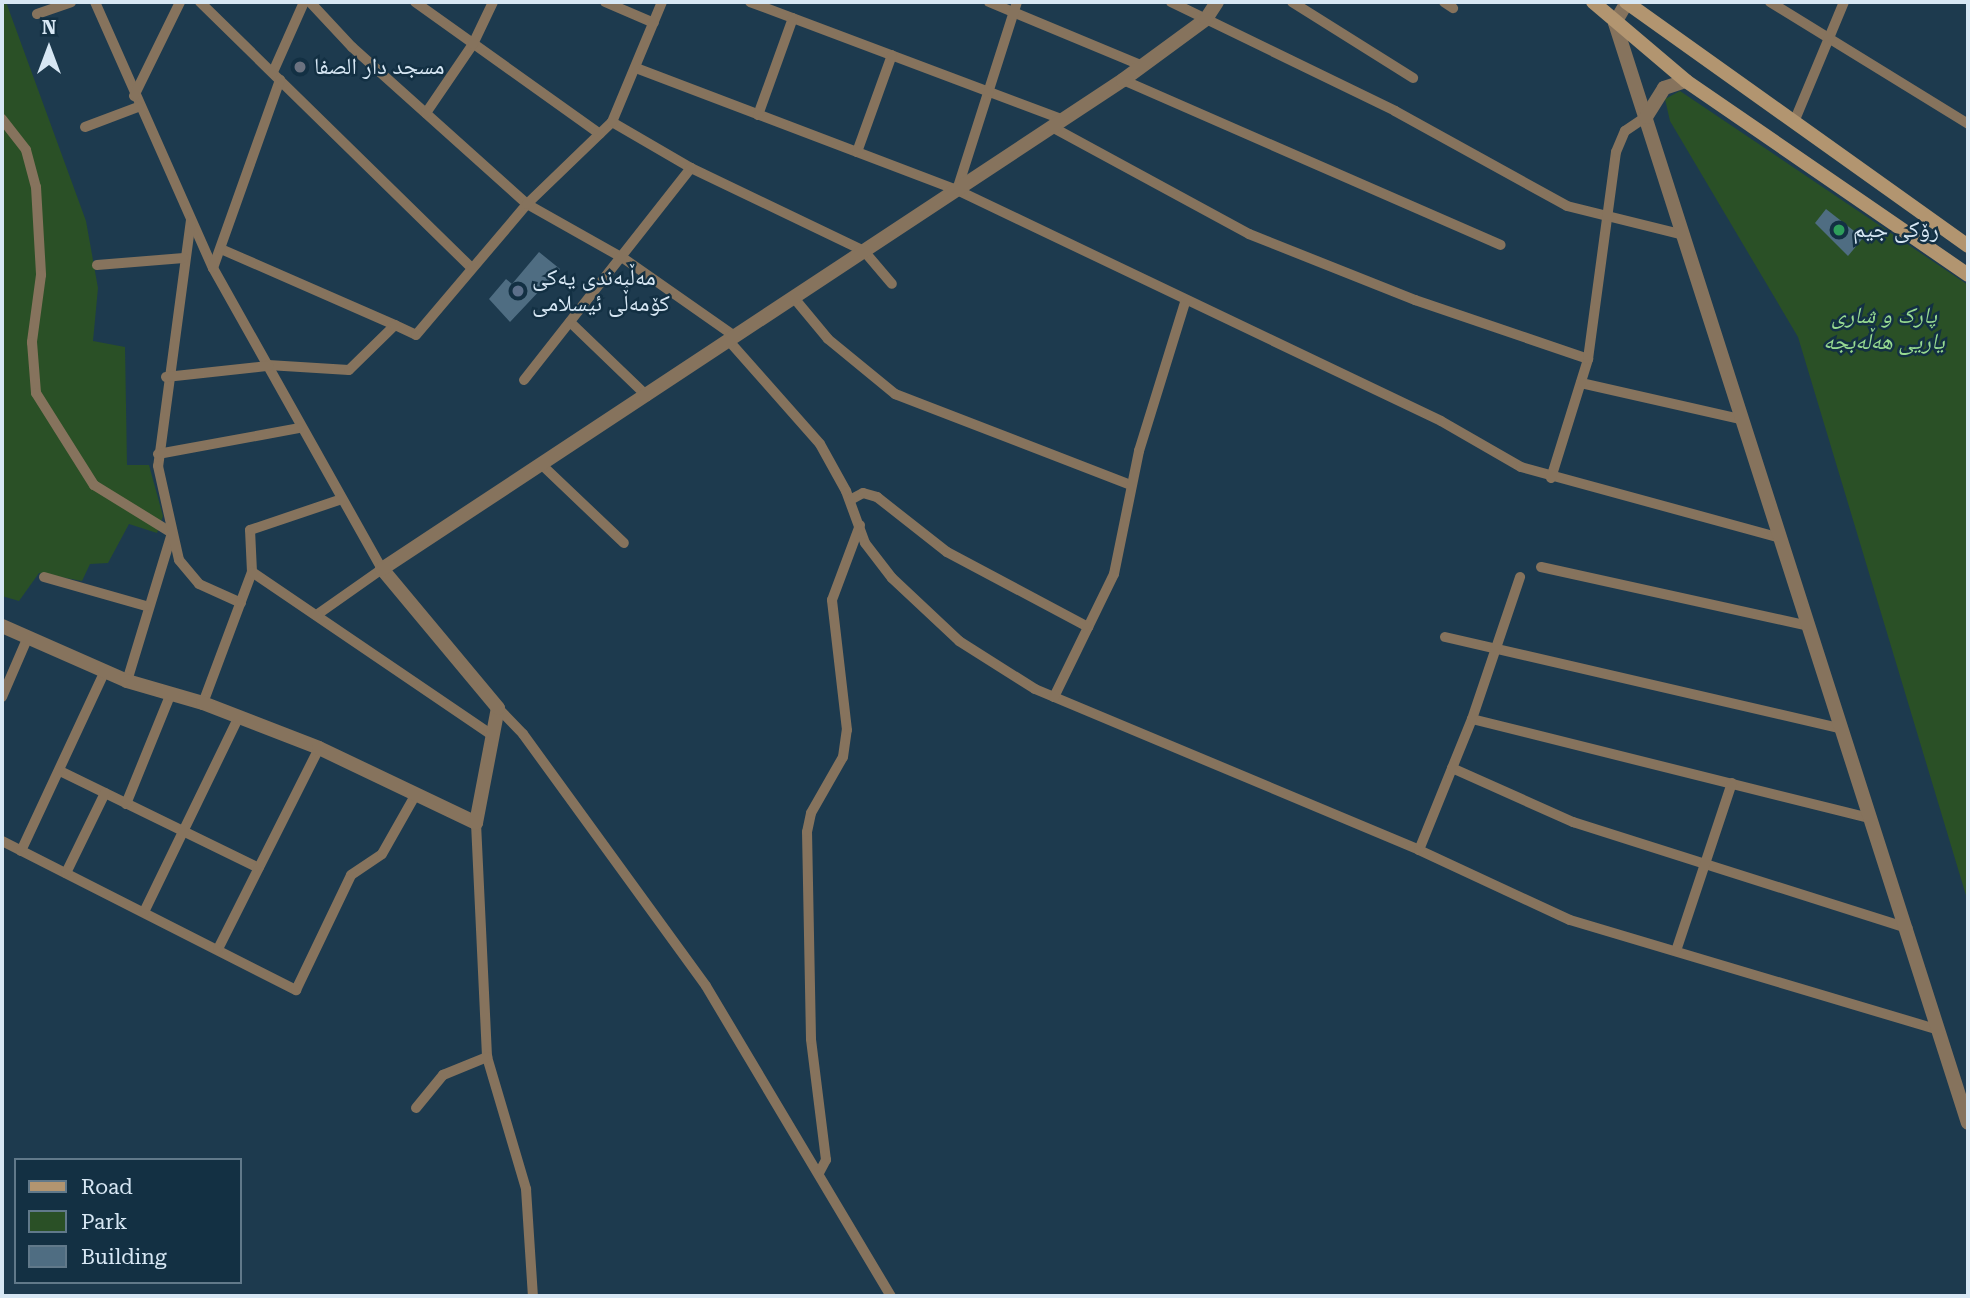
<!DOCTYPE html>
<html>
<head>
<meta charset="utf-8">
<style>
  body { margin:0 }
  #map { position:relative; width:1970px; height:1298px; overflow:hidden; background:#1d3a4e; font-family:"Roboto Serif","Noto Naskh Arabic",serif }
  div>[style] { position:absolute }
  .green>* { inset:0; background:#2a5026 }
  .building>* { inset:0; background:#4f6d82 }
  .minor>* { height:10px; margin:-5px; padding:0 5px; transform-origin:5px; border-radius:5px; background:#86735d }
  .tertiary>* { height:14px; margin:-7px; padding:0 7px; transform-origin:7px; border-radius:7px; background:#86735d }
  .secondary>* { height:14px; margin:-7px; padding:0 7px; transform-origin:7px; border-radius:7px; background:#b29570 }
  .dots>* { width:19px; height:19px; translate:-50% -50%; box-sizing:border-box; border:4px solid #133043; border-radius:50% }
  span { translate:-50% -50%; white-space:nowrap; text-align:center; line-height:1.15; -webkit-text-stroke:5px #133043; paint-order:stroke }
  .poi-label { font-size:23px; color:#d7e7f4 }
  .left { translate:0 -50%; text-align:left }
  .park-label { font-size:23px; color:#97da91; font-style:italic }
  .frame { position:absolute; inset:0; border:4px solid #d7e7f4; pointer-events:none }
  .legend { position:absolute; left:14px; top:1158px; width:228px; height:126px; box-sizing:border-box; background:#133043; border:2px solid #61798a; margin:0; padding:9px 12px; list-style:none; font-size:21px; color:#d7e7f4 }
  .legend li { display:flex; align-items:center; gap:14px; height:35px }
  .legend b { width:35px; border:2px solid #61798a }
  .north { position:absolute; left:14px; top:14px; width:70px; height:70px; -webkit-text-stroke:5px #133043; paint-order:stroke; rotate:0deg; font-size:19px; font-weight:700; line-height:28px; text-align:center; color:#d7e7f4 }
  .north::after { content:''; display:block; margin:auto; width:24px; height:32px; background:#d7e7f4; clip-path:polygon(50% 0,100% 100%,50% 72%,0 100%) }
</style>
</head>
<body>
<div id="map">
  <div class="green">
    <i style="clip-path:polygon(2px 2px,6px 2px,86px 221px,98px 288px,93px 341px,125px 347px,127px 465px,149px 465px,163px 516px,157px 533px,129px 524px,108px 563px,90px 564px,82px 581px,39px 573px,19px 601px,2px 596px)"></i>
    <i style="clip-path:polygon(1680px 91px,1968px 285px,1968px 902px,1798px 337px,1670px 121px,1665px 99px)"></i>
  </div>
  <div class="building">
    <i style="clip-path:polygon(1826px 209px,1863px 238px,1848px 256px,1815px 223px)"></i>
    <i style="clip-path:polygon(539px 252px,560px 269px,510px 322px,489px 299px,506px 279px,512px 284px)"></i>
  </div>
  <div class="minor">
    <i style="left:95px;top:2px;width:291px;rotate:66.1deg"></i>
    <i style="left:213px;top:268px;width:345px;rotate:60.7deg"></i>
    <i style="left:382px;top:569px;width:78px;rotate:144.9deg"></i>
    <i style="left:200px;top:2px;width:379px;rotate:44.4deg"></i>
    <i style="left:310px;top:2px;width:62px;rotate:47deg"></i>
    <i style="left:352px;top:47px;width:235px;rotate:41.9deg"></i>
    <i style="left:527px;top:204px;width:110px;rotate:29.4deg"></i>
    <i style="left:623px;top:258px;width:138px;rotate:35deg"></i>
    <i style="left:415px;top:2px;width:227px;rotate:35.5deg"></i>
    <i style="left:605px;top:2px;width:53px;rotate:23.2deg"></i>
    <i style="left:750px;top:2px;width:333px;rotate:20.6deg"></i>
    <i style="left:989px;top:2px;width:167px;rotate:22.6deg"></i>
    <i style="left:1171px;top:2px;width:249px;rotate:25.9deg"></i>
    <i style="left:1395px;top:111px;width:196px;rotate:28.9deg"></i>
    <i style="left:1567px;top:206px;width:121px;rotate:13.9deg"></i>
    <i style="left:1292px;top:2px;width:143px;rotate:32.1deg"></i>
    <i style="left:1444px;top:2px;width:11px;rotate:34deg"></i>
    <i style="left:1770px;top:2px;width:233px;rotate:31.6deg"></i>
    <i style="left:37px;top:14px;width:36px;rotate:-19deg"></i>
    <i style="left:636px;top:68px;width:343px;rotate:20.8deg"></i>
    <i style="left:957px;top:190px;width:536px;rotate:25.51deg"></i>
    <i style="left:1441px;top:421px;width:92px;rotate:29.9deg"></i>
    <i style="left:1521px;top:467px;width:269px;rotate:15.3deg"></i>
    <i style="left:273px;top:72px;width:77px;rotate:-66.1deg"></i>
    <i style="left:1123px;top:80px;width:412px;rotate:23.6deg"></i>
    <i style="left:134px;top:96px;width:105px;rotate:-63.9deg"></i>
    <i style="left:426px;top:113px;width:83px;rotate:-55.7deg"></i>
    <i style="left:473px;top:44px;width:47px;rotate:-64.5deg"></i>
    <i style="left:758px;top:115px;width:103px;rotate:-70.2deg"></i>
    <i style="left:2px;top:119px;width:39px;rotate:52deg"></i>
    <i style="left:26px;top:150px;width:38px;rotate:75deg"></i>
    <i style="left:36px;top:187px;width:88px;rotate:86.7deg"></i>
    <i style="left:41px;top:275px;width:68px;rotate:97.7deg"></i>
    <i style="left:32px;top:342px;width:51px;rotate:85.5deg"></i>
    <i style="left:36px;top:393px;width:109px;rotate:57.8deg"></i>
    <i style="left:94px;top:485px;width:92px;rotate:31.6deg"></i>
    <i style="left:172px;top:533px;width:155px;rotate:106.9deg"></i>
    <i style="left:612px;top:122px;width:91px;rotate:30.2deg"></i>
    <i style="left:691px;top:168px;width:192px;rotate:25.6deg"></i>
    <i style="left:864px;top:251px;width:43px;rotate:49.7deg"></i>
    <i style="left:1794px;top:122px;width:130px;rotate:-67.4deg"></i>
    <i style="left:85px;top:127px;width:57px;rotate:-20.7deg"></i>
    <i style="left:1052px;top:127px;width:224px;rotate:28.5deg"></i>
    <i style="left:1249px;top:234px;width:179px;rotate:21.7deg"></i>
    <i style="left:1415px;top:300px;width:183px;rotate:18.8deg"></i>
    <i style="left:857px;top:152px;width:103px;rotate:-70.2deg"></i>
    <i style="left:957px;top:190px;width:197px;rotate:-72.3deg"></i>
    <i style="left:191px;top:220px;width:248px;rotate:97.6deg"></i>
    <i style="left:158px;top:466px;width:96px;rotate:77.4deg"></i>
    <i style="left:179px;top:560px;width:31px;rotate:50deg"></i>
    <i style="left:199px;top:584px;width:46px;rotate:24.3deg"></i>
    <i style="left:221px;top:249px;width:190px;rotate:23.6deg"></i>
    <i style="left:97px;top:265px;width:87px;rotate:-4.6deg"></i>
    <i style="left:213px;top:268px;width:200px;rotate:-70.4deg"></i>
    <i style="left:794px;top:298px;width:53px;rotate:50.3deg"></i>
    <i style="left:828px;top:339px;width:87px;rotate:39.4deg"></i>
    <i style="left:895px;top:394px;width:253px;rotate:21.1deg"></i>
    <i style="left:570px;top:322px;width:107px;rotate:43.9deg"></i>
    <i style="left:729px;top:341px;width:137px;rotate:48.5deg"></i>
    <i style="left:820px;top:444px;width:54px;rotate:61deg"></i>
    <i style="left:846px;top:491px;width:55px;rotate:69.9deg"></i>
    <i style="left:865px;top:543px;width:44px;rotate:52.4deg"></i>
    <i style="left:892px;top:578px;width:92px;rotate:43.2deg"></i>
    <i style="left:959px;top:641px;width:90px;rotate:32.3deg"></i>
    <i style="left:1035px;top:689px;width:416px;rotate:22.7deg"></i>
    <i style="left:1419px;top:850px;width:166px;rotate:24.9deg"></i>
    <i style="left:1570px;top:920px;width:385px;rotate:16.6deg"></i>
    <i style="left:268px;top:365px;width:81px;rotate:3.5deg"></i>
    <i style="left:349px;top:370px;width:64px;rotate:-44.4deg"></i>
    <i style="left:395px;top:325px;width:23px;rotate:25deg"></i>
    <i style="left:416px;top:335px;width:172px;rotate:-49.7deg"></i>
    <i style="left:527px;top:204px;width:118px;rotate:-44deg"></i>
    <i style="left:612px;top:122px;width:130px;rotate:-67.4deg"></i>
    <i style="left:166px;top:377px;width:103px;rotate:-6.2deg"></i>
    <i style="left:524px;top:380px;width:270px;rotate:-51.8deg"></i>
    <i style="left:1581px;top:383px;width:167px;rotate:12.8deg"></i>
    <i style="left:158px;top:454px;width:143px;rotate:-10.4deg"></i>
    <i style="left:542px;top:465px;width:113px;rotate:43.6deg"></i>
    <i style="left:1551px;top:478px;width:125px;rotate:-72.7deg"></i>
    <i style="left:1588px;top:359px;width:209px;rotate:-82.3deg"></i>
    <i style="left:1616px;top:152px;width:23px;rotate:-67deg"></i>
    <i style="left:1625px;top:131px;width:25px;rotate:-34deg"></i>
    <i style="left:850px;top:500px;width:15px;rotate:-28deg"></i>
    <i style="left:863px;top:493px;width:15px;rotate:16deg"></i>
    <i style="left:877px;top:497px;width:89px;rotate:38.2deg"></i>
    <i style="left:947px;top:552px;width:160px;rotate:28deg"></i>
    <i style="left:1541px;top:567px;width:275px;rotate:12.4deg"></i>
    <i style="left:252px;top:572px;width:42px;rotate:-92.7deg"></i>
    <i style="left:250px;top:530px;width:97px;rotate:-18.6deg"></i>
    <i style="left:44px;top:577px;width:106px;rotate:15.9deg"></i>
    <i style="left:1445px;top:637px;width:408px;rotate:13deg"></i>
    <i style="left:2px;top:697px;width:65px;rotate:-66.6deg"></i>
    <i style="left:1054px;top:697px;width:137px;rotate:-64deg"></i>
    <i style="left:1114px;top:574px;width:126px;rotate:-78.5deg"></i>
    <i style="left:1139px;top:451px;width:156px;rotate:-72.8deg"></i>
    <i style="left:203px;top:703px;width:140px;rotate:-69.5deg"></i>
    <i style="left:252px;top:572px;width:290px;rotate:34.2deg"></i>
    <i style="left:498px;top:708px;width:36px;rotate:46deg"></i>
    <i style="left:523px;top:734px;width:311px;rotate:54deg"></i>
    <i style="left:706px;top:986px;width:361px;rotate:59.2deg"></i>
    <i style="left:1472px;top:719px;width:412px;rotate:14deg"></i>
    <i style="left:1452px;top:768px;width:133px;rotate:24.1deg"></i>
    <i style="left:1573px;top:822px;width:351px;rotate:17.6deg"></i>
    <i style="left:60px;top:771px;width:221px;rotate:26deg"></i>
    <i style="left:126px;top:804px;width:120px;rotate:-67.9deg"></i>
    <i style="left:476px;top:823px;width:234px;rotate:87.3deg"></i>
    <i style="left:487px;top:1057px;width:138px;rotate:73.5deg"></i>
    <i style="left:526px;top:1189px;width:107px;rotate:86.3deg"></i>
    <i style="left:2px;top:841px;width:330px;rotate:26.9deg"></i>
    <i style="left:296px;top:990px;width:127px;rotate:-64.4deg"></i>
    <i style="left:351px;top:875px;width:37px;rotate:-34deg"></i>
    <i style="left:382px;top:854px;width:69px;rotate:-60.5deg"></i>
    <i style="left:1419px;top:850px;width:141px;rotate:-68deg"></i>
    <i style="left:1472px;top:719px;width:150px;rotate:-71.3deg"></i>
    <i style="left:21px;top:851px;width:199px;rotate:-65deg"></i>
    <i style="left:66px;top:873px;width:89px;rotate:-64deg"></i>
    <i style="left:144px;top:912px;width:218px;rotate:-64.1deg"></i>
    <i style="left:218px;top:949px;width:225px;rotate:-63.3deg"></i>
    <i style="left:1676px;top:951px;width:177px;rotate:-71.6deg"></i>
    <i style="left:416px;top:1108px;width:43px;rotate:-50.7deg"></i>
    <i style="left:443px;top:1075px;width:48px;rotate:-22.2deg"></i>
    <i style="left:819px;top:1173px;width:15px;rotate:-62deg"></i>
    <i style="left:826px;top:1160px;width:122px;rotate:-97.1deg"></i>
    <i style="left:811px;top:1039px;width:207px;rotate:-91.1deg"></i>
    <i style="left:807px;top:832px;width:19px;rotate:-78deg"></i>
    <i style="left:811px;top:813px;width:64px;rotate:-60.3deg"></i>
    <i style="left:843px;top:757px;width:27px;rotate:-82deg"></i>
    <i style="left:847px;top:730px;width:131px;rotate:-96.6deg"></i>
    <i style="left:832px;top:600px;width:80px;rotate:-69.5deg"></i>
  </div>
  <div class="tertiary">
    <i style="left:1627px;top:2px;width:24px;rotate:120deg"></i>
    <i style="left:1615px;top:23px;width:1155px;rotate:72.21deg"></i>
    <i style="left:1646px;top:117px;width:34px;rotate:-58deg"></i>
    <i style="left:1664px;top:88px;width:23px;rotate:-18deg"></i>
    <i style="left:2px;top:626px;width:137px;rotate:23.7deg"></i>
    <i style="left:127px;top:681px;width:79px;rotate:16.1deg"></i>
    <i style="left:203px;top:703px;width:124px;rotate:21.2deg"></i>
    <i style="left:319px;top:748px;width:174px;rotate:25.5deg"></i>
    <i style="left:476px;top:823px;width:117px;rotate:-79.2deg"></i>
    <i style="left:498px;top:708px;width:181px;rotate:-129.8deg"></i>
    <i style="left:382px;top:569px;width:888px;rotate:-33.42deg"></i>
    <i style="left:1123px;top:80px;width:103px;rotate:-36.3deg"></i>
    <i style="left:1206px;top:19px;width:20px;rotate:-57deg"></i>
  </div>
  <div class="secondary">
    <i style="left:1593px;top:2px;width:122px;rotate:40.3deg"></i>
    <i style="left:1686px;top:81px;width:342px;rotate:34.5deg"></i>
    <i style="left:1626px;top:2px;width:420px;rotate:35.5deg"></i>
  </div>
  <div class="dots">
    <i style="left:300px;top:67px;background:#6b7280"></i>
    <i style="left:1839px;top:230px;background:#2e9e5b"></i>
    <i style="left:518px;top:291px;background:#5c6f8a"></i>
  </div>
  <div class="poi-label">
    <span class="left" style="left:314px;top:67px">مسجد دار الصفا</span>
    <span class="left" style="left:1853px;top:230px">رۆکی جیم</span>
    <span class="left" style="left:532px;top:291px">مەڵبەندی یەکی<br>کۆمەڵی ئیسلامی</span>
  </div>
  <div class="park-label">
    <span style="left:1884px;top:329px">پارک و شاری<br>یاریی ھەڵەبجە</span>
  </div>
  <div class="frame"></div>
  <ul class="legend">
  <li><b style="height:9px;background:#b29570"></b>Road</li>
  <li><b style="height:19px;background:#2a5026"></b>Park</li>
  <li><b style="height:19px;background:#4f6d82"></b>Building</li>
  </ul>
  <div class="north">N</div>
</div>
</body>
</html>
